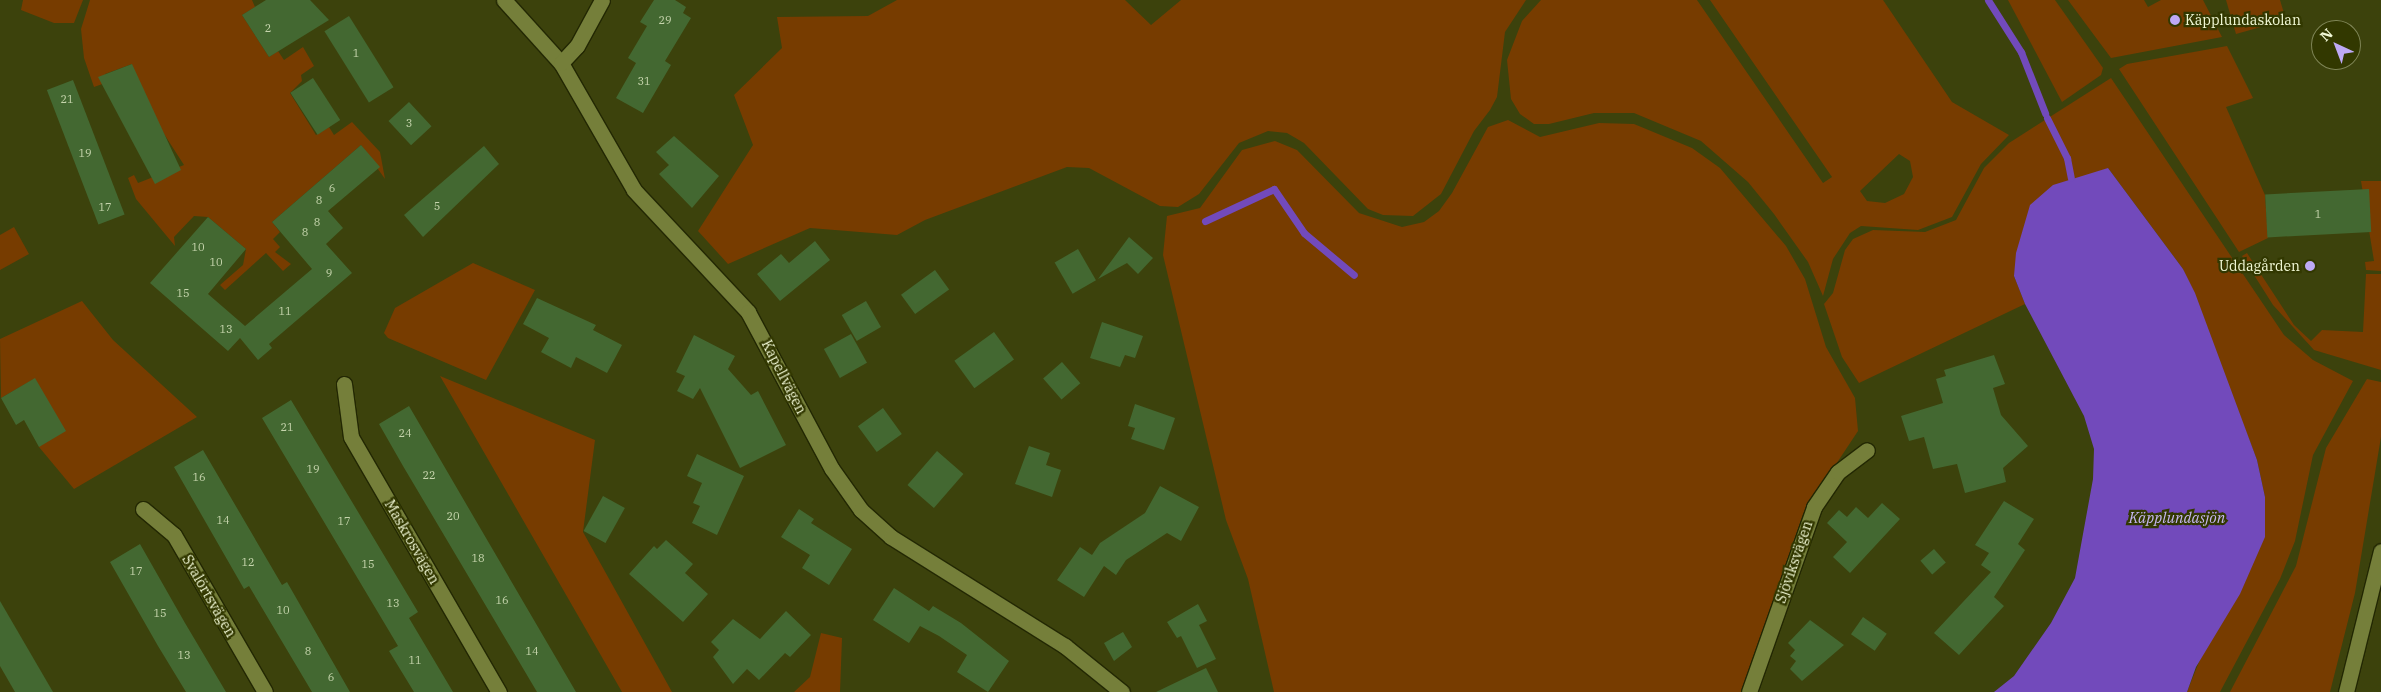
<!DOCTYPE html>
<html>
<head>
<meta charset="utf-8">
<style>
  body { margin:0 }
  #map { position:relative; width:2381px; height:692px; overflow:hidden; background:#3c420c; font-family:"IBM Plex Serif",serif }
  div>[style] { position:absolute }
  .green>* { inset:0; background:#773c00 }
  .water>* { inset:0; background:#724abb }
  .stream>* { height:7px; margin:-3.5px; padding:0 3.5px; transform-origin:3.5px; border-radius:3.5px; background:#724abb }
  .building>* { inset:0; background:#436831; transform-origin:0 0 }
  .roads { filter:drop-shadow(1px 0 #232803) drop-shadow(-1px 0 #232803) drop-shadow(0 1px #232803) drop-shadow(0 -1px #232803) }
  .minor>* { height:15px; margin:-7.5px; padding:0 7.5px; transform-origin:7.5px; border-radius:7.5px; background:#757f3a }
  .dots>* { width:14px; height:14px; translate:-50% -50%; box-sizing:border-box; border:2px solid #323800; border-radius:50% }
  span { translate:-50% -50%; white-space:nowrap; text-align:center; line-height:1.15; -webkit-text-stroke:4.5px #323800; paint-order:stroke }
  .number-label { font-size:11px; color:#c6d5ad }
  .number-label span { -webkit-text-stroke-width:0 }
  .poi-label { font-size:14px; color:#f2f9d6 }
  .left { translate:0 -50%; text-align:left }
  .right { translate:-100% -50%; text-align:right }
  .street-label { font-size:14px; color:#f2f9d6 }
  .water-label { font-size:15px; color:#c6b8f0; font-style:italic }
  .north { position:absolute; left:2311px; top:20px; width:50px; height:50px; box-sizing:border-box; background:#323800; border:1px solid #7f8556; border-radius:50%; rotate:317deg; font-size:14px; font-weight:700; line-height:20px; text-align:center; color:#f2f9d6 }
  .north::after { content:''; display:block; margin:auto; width:18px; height:22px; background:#bea9f5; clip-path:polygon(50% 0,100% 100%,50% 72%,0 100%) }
</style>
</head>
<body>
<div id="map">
  <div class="green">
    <i style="clip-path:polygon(23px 0,83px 0,74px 23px,54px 23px,21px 10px)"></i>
    <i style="clip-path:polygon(90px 0,252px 0,255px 7px,242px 15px,269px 57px,278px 51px,284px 60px,303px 47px,314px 66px,301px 75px,302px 81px,290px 93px,316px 135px,329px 127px,334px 135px,352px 122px,380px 152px,385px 179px,361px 145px,272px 222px,280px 232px,273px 239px,280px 247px,275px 252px,291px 264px,283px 271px,266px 253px,225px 290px,220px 285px,243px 265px,246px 249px,208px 217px,194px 216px,174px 237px,175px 246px,136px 199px,128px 178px,134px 175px,138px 183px,184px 165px,155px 120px,129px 135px,132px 64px,105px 74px,108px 82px,94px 87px,84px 58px,81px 29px)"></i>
    <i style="clip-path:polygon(897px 0,1125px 0,1151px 25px,1181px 0,1526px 0,1505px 32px,1497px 97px,1490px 110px,1474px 131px,1441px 194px,1413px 216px,1383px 215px,1368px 209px,1304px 143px,1287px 133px,1268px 131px,1239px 143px,1199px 194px,1178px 207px,1160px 206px,1089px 168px,1067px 167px,925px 220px,897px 235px,810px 228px,728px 264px,698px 231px,753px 145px,734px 95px,782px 48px,777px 17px,868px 16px)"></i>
    <i style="clip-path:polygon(evenodd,1541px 0,1697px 0,1823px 183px,1832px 177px,1710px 0,1883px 0,1952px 102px,2009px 135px,1981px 164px,1952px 217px,1918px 230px,1861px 226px,1850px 233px,1833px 259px,1823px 296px,1808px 262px,1774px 214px,1748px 182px,1701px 141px,1634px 113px,1594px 113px,1549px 124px,1534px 124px,1520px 114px,1511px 99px,1507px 60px,1522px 21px,1541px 0,1899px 154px,1910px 161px,1913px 177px,1904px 194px,1885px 203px,1867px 201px,1860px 191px,1899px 154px)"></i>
    <i style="clip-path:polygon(2008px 0,2055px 0,2103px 68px,2101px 75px,2062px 102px)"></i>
    <i style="clip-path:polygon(2068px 0,2144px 0,2148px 7px,2161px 0,2203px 0,2222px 37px,2111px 58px)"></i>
    <i style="clip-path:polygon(2226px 0,2280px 0,2286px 20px,2236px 34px)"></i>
    <i style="clip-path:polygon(2227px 46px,2253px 98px,2226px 107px,2265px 195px,2268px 238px,2239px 252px,2119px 69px,2127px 64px)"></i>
    <i style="clip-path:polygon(2111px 78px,2284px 335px,2313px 360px,2353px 381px,2313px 455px,2295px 541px,2280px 579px,2220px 692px,2187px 692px,2265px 497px,2257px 460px,2183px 269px,2108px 168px,2014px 276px,2025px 304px,1859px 383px,1842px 357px,1824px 304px,1833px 293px,1845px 250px,1853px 239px,1873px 230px,1925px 232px,1956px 220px,1984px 168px,2009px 143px)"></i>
    <i style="clip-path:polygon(1508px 120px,1540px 137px,1599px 123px,1634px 124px,1692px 148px,1720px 168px,1786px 246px,1805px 279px,1826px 347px,1855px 398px,1858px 431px,1803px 514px,1742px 692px,1274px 692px,1248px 579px,1226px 520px,1163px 255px,1167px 216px,1200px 208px,1242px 150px,1275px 141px,1297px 150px,1359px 213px,1402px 227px,1424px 222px,1439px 211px,1452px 193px,1488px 127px)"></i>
    <i style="clip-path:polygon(2361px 181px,2381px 181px,2381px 271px,2366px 270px,2365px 262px,2374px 261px)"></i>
    <i style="clip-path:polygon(14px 227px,29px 254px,0 270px,0 235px)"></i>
    <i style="clip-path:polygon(2247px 253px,2294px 325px,2311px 341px,2322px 330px,2363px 332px,2366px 274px,2381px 274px,2381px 370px,2314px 350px,2273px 305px,2242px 256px)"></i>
    <i style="clip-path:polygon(473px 263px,535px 290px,486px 380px,388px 338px,384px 333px,395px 308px)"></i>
    <i style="clip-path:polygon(82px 301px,113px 340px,197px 417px,74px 489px,39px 447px,34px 379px,1px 398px,0 339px)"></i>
    <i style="clip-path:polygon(440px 376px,595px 440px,583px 532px,672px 692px,622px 692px)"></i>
    <i style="clip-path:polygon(2367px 379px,2381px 382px,2381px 437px,2355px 593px,2330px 692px,2230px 692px,2296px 566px,2326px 448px)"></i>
    <i style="clip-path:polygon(821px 633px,842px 638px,840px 692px,794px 692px,810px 677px)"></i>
  </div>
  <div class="water">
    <i style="clip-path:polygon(2108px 168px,2183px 269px,2195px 293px,2257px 460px,2265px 497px,2265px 537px,2240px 594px,2196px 667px,2187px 692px,1994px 692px,2014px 676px,2051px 623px,2075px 578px,2093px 479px,2094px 449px,2084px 416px,2025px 304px,2014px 276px,2016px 253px,2030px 205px,2053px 185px)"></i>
  </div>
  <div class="stream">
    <i style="left:1988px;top:0;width:62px;rotate:57.6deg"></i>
    <i style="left:2021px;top:52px;width:66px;rotate:68.5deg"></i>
    <i style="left:2047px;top:118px;width:45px;rotate:63.4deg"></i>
    <i style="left:2067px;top:158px;width:20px;rotate:79deg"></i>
    <i style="left:1205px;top:221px;width:76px;rotate:-24.9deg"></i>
    <i style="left:1274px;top:189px;width:53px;rotate:55.7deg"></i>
    <i style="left:1304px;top:233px;width:65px;rotate:40deg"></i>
  </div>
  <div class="building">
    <i style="clip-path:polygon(266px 0,310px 0,329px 20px,269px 57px,242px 15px)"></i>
    <i style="clip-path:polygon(654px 0,675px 0,686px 7px,683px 13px,691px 18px,665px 61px,671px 65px,643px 113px,616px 98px,636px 63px,628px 58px,647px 26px,640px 22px)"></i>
    <i style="left:349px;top:16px;width:84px;height:29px;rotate:58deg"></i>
    <i style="clip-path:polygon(132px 64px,181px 170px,155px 184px,98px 77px)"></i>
    <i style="left:313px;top:78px;width:50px;height:27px;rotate:57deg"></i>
    <i style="left:73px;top:80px;width:144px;height:28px;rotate:69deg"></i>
    <i style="left:409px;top:102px;width:33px;height:28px;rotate:47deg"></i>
    <i style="clip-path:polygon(674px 136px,719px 176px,692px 208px,659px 174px,669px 165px,656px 152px)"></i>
    <i style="clip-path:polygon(361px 145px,380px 167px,328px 211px,343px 228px,326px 244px,352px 273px,269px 344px,272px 348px,258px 360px,240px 338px,228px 351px,150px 283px,208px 217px,246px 249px,208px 294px,245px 326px,312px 269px,272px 222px)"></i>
    <i style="clip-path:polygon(484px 146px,499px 164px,423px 237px,404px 215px)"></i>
    <i style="left:2369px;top:189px;width:43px;height:104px;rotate:87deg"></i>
    <i style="clip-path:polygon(1129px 237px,1153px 258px,1138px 274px,1127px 263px,1098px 279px)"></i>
    <i style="clip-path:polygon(815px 241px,830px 260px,780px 301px,757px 274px,781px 254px,789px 263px)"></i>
    <i style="left:1078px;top:249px;width:36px;height:27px;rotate:60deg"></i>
    <i style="left:935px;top:270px;width:24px;height:42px;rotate:54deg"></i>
    <i style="clip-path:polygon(537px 298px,596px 325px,593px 330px,622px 345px,607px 373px,576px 357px,571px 368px,541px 352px,549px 338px,523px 324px)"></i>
    <i style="left:866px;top:301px;width:30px;height:28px;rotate:60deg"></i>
    <i style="clip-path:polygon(1102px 322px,1143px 336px,1135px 358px,1125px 355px,1120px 367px,1090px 358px)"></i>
    <i style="left:994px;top:332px;width:34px;height:49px;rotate:54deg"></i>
    <i style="left:851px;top:334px;width:33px;height:31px;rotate:61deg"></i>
    <i style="clip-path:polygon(694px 335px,735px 356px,728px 369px,751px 395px,758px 391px,786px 445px,740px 468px,700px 388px,693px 399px,677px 391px,685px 376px,676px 372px)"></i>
    <i style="clip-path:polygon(1994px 355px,2005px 384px,1993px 388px,2001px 415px,2028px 446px,2003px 468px,2006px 482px,1965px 493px,1957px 464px,1933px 469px,1924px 437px,1909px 441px,1901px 416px,1943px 403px,1936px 379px,1946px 376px,1944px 370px)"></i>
    <i style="left:1062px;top:362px;width:28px;height:25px;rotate:49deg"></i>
    <i style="clip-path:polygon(35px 378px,66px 431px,39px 447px,24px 420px,16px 425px,1px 398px)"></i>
    <i style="clip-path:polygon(291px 400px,418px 612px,409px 618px,453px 692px,414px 692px,389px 651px,398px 646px,262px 418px)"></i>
    <i style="clip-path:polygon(1135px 404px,1175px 418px,1164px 450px,1131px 439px,1135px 428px,1128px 426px)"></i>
    <i style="clip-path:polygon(409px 406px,479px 526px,576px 692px,537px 692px,403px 466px,379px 424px)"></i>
    <i style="left:883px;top:408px;width:32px;height:31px;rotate:54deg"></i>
    <i style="clip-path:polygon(1029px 446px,1050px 453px,1046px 465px,1061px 470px,1052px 497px,1015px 484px)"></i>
    <i style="clip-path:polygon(203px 450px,282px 585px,287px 582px,350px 692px,312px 692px,249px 586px,244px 589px,174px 467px)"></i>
    <i style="left:937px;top:451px;width:35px;height:45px;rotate:41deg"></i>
    <i style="clip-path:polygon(697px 454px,744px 476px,717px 535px,692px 523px,700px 506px,693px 503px,702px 483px,687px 476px)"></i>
    <i style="clip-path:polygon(1160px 486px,1199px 507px,1181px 541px,1167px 533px,1126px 560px,1116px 575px,1104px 566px,1084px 597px,1057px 580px,1080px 547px,1092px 555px,1100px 543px,1145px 513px)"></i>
    <i style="left:603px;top:496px;width:25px;height:40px;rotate:29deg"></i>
    <i style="clip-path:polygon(2004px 501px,2034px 519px,2018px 544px,2025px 550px,1994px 597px,2004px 606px,1959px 655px,1934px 633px,1991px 572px,1981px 565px,1989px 553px,1975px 545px)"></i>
    <i style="clip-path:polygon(1882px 503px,1900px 519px,1850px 573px,1833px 557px,1847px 542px,1827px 523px,1839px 510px,1847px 517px,1856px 507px,1868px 518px)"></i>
    <i style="clip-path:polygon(799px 509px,814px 519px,811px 523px,852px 549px,829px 585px,802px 568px,810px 555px,781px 537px)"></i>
    <i style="clip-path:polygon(666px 540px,693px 564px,685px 573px,708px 594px,683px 622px,629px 574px,654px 546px,657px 549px)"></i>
    <i style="clip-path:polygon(140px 544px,185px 623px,226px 692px,186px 692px,158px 646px,110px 562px)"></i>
    <i style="left:1934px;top:549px;width:18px;height:18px;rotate:49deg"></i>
    <i style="clip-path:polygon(894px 588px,929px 611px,933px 606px,961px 623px,1009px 661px,988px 692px,957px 672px,967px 655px,939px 636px,920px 626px,909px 643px,873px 620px)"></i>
    <i style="clip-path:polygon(0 601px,53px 692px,15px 692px,0 666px)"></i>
    <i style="clip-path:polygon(1198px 604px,1207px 621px,1199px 625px,1216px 659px,1197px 668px,1181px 636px,1177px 638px,1167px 622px)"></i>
    <i style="clip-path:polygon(786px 611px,811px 635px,790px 657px,785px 653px,759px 680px,747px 669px,733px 684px,713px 657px,719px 650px,711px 642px,733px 619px,760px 639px)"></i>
    <i style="left:1863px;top:617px;width:29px;height:21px;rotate:35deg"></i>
    <i style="clip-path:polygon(1810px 620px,1844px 645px,1802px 681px,1790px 669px,1796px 661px,1790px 656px,1795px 650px,1788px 643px)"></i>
    <i style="clip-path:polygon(1123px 632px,1132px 647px,1114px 661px,1104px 643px)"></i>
    <i style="clip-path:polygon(1206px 668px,1218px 692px,1156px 692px)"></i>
  </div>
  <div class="roads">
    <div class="minor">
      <i style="left:504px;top:0;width:85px;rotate:47.9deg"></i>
      <i style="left:561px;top:63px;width:146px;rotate:60.1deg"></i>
      <i style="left:634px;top:190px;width:167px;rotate:46.9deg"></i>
      <i style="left:748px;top:312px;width:178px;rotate:61.9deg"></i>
      <i style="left:832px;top:469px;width:50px;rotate:54.7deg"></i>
      <i style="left:861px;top:510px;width:40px;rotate:42deg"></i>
      <i style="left:891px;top:537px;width:205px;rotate:32.1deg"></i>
      <i style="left:1065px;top:646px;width:73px;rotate:38.9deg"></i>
      <i style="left:561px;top:63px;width:23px;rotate:-47deg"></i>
      <i style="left:577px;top:46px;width:52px;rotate:-61.5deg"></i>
      <i style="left:344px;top:384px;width:53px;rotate:82.5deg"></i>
      <i style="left:351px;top:437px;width:295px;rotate:59.9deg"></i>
      <i style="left:143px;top:509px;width:40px;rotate:40deg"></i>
      <i style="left:174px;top:535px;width:181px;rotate:59.9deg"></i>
      <i style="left:1749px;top:692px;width:196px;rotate:-70.6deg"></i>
      <i style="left:1814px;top:507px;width:42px;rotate:-55.6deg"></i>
      <i style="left:1838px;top:472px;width:36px;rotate:-37deg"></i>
      <i style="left:2346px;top:692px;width:145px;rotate:-76.1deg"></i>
    </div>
  </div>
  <div class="dots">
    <i style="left:2175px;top:20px;background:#bea9f5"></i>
    <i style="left:2310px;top:266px;background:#bea9f5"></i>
  </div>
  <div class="number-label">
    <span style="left:665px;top:20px">29</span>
    <span style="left:268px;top:28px">2</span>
    <span style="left:356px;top:53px">1</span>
    <span style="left:644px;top:81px">31</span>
    <span style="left:67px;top:99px">21</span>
    <span style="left:409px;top:123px">3</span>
    <span style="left:85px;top:153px">19</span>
    <span style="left:332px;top:188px">6</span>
    <span style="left:319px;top:200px">8</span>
    <span style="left:437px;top:206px">5</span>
    <span style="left:105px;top:207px">17</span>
    <span style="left:2318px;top:214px">1</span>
    <span style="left:317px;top:222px">8</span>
    <span style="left:305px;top:232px">8</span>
    <span style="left:198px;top:247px">10</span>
    <span style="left:216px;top:262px">10</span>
    <span style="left:329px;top:273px">9</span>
    <span style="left:183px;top:293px">15</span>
    <span style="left:285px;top:311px">11</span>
    <span style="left:226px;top:329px">13</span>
    <span style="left:287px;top:427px">21</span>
    <span style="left:405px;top:433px">24</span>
    <span style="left:313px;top:469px">19</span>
    <span style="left:429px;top:475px">22</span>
    <span style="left:199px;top:477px">16</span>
    <span style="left:453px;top:516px">20</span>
    <span style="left:223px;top:520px">14</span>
    <span style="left:344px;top:521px">17</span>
    <span style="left:478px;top:558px">18</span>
    <span style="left:248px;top:562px">12</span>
    <span style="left:368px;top:564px">15</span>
    <span style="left:136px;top:571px">17</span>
    <span style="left:502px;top:600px">16</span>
    <span style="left:393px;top:603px">13</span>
    <span style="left:283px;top:610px">10</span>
    <span style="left:160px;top:613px">15</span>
    <span style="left:308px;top:651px">8</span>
    <span style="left:532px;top:651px">14</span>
    <span style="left:184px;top:655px">13</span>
    <span style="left:415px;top:660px">11</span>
    <span style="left:331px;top:677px">6</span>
  </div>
  <div class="poi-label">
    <span class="left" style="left:2185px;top:20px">Käpplundaskolan</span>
    <span class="right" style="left:2300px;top:266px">Uddagården</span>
  </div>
  <div class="street-label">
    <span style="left:784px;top:377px;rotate:63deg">Kapellvägen</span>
    <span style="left:412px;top:542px;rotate:60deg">Maskrosvägen</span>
    <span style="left:1794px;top:562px;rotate:-71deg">Sjöviksvägen</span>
    <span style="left:209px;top:596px;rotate:60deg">Svalörtsvägen</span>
  </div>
  <div class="water-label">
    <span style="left:2177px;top:518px">Käpplundasjön</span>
  </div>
  <div class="north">N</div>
</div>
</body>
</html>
